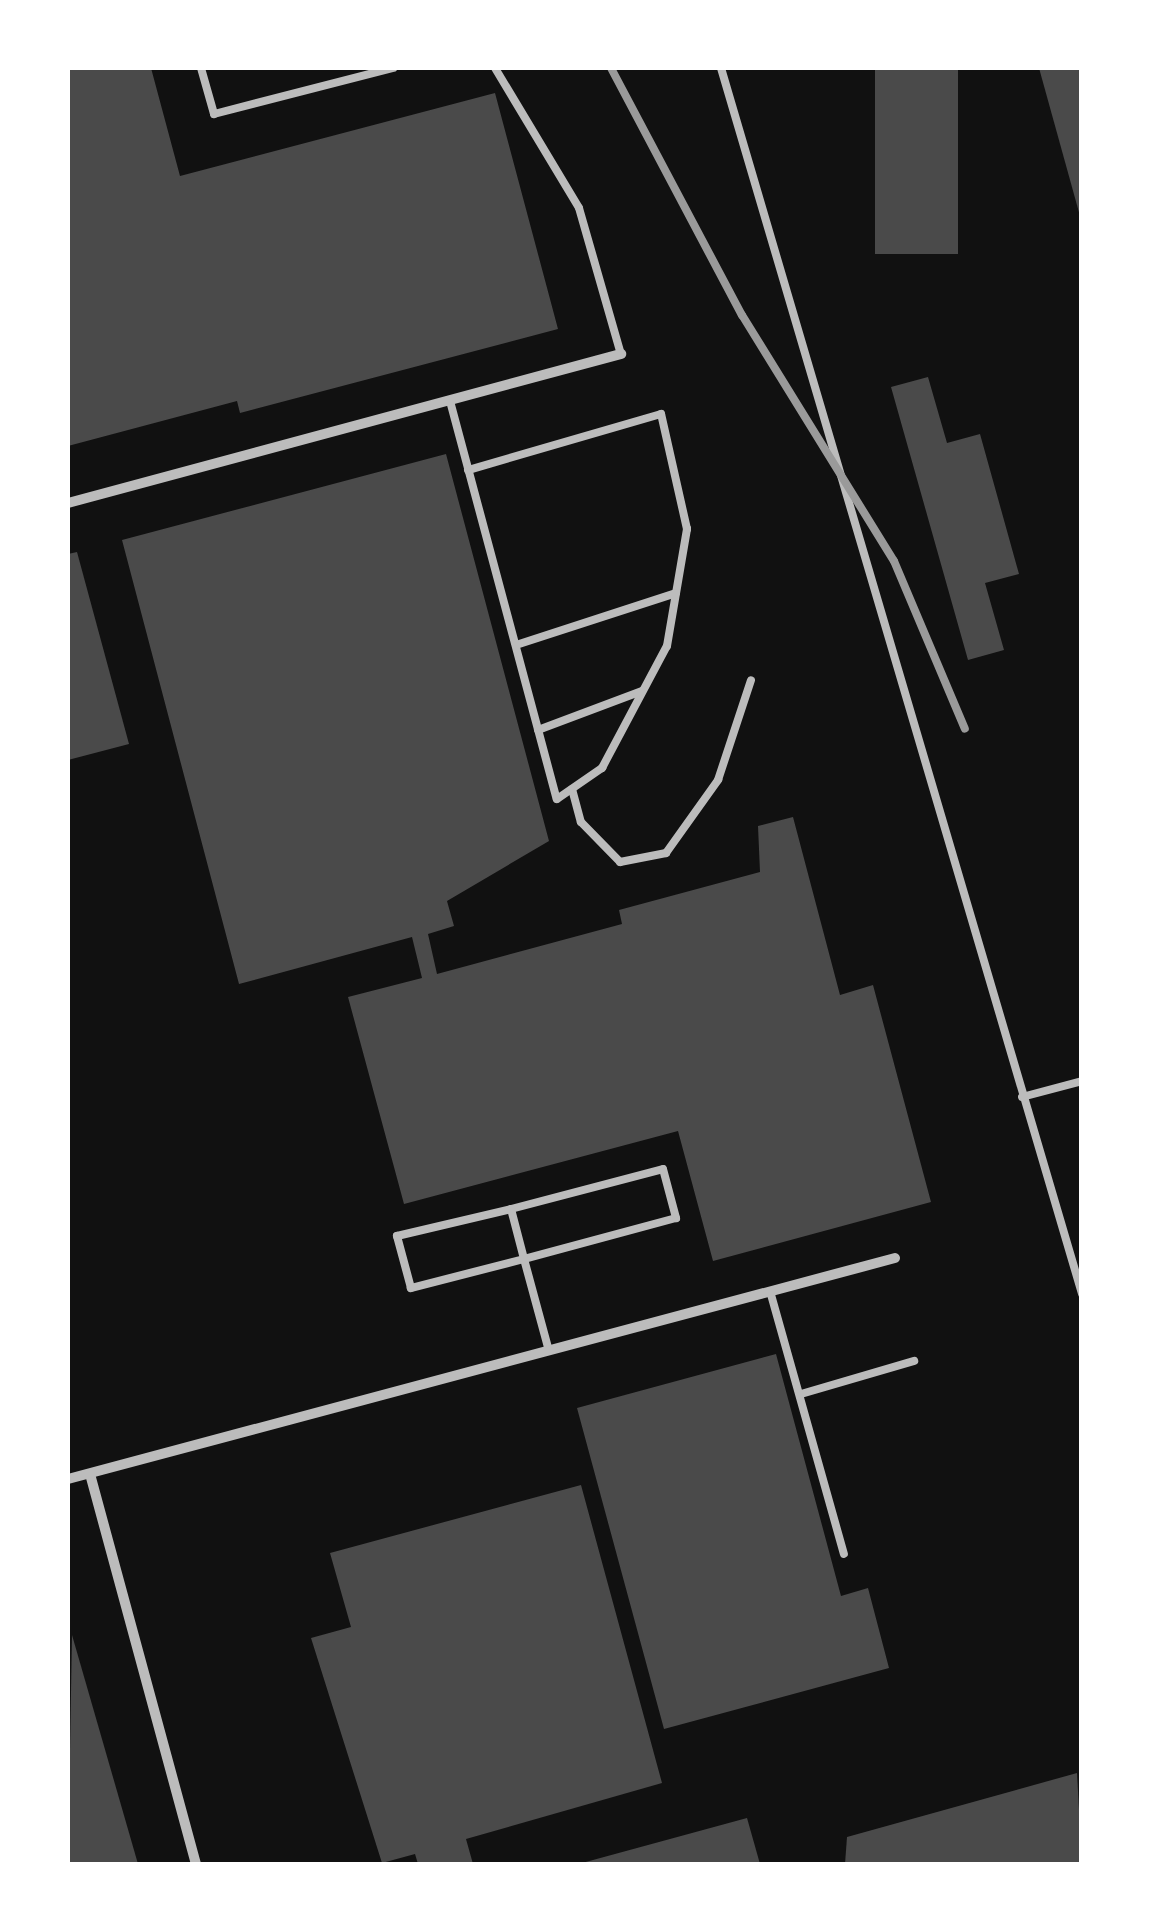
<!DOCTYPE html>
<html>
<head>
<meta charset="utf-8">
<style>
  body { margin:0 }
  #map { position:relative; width:1149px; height:1932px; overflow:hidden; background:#111; font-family:"Fira Sans Condensed",sans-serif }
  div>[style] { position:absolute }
  .building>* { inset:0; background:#4a4a4a; transform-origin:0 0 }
  .service>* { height:8px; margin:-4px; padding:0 4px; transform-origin:4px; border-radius:4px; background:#bcbcbc }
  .minor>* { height:10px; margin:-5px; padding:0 5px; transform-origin:5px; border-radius:5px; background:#bcbcbc }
  .rail>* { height:8px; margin:-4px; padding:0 4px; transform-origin:4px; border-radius:4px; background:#9a9a9a }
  span { translate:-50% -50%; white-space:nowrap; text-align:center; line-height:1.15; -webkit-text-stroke:10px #fff; paint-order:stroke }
  .frame { position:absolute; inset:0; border:70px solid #fff; pointer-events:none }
</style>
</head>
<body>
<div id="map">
  <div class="building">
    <i style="clip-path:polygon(68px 68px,151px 68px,180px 176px,495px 93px,558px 329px,240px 413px,237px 401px,68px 446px)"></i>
    <i style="left:875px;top:68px;width:83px;height:186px"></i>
    <i style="clip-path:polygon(1039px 68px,1082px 68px,1082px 216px,1080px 216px)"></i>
    <i style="clip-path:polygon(928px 377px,947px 443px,980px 434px,1019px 574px,985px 583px,1004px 650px,968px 660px,891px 387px)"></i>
    <i style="clip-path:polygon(446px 454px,549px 841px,447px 901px,454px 926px,428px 934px,437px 974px,622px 924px,619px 910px,760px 872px,758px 826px,793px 817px,840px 995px,873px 985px,931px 1202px,713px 1261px,678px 1131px,404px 1204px,348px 997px,422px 978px,412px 937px,239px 984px,122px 540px)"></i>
    <i style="clip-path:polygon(77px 552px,129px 744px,68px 760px,68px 554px)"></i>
    <i style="clip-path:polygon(776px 1354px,841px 1596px,868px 1588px,889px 1668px,664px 1729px,577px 1408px)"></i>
    <i style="clip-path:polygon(581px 1485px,662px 1783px,466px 1839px,473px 1864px,418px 1864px,415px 1854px,382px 1863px,311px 1638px,351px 1627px,330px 1553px)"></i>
    <i style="clip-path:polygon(72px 1635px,138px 1864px,68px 1864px)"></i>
    <i style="clip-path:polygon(1077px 1773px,1082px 1864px,845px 1864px,847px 1837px)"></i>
    <i style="clip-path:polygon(747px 1818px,760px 1864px,582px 1864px,582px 1863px)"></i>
  </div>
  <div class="service">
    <i style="left:201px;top:68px;width:48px;rotate:74.2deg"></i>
    <i style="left:214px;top:114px;width:185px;rotate:-14.4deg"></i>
    <i style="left:495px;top:68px;width:163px;rotate:59deg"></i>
    <i style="left:579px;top:208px;width:152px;rotate:74deg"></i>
    <i style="left:721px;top:68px;width:1278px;rotate:73.59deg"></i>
    <i style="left:450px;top:401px;width:412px;rotate:75deg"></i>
    <i style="left:557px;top:799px;width:55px;rotate:-34.6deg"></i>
    <i style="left:602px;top:768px;width:138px;rotate:-62deg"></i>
    <i style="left:667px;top:646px;width:119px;rotate:-80.3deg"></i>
    <i style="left:687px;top:529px;width:118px;rotate:-102.7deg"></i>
    <i style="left:661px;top:414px;width:201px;rotate:163.8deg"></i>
    <i style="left:516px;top:645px;width:168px;rotate:-18deg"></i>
    <i style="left:538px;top:730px;width:111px;rotate:-20.6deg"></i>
    <i style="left:572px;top:789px;width:34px;rotate:75deg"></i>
    <i style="left:581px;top:822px;width:56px;rotate:45.7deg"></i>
    <i style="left:620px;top:862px;width:47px;rotate:-11.1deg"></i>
    <i style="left:666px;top:853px;width:90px;rotate:-54.5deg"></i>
    <i style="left:718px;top:780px;width:105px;rotate:-71.7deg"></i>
    <i style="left:1022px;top:1097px;width:62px;rotate:-14.9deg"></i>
    <i style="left:511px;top:1209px;width:157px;rotate:-14.7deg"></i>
    <i style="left:663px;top:1169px;width:51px;rotate:75.1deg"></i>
    <i style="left:676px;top:1218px;width:157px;rotate:164.9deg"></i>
    <i style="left:524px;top:1259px;width:117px;rotate:165.6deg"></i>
    <i style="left:411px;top:1288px;width:54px;rotate:-105.1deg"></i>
    <i style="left:397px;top:1236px;width:117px;rotate:-13.3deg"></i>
    <i style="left:511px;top:1209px;width:52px;rotate:75.4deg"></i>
    <i style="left:524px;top:1259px;width:95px;rotate:74.8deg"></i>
    <i style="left:770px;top:1291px;width:273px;rotate:74.3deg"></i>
    <i style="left:801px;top:1394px;width:118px;rotate:-16.3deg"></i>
  </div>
  <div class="minor">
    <i style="left:68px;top:503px;width:573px;rotate:-15.08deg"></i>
    <i style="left:90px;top:1474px;width:404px;rotate:74.8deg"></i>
    <i style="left:68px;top:1479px;width:856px;rotate:-14.96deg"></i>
  </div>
  <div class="rail">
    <i style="left:611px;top:68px;width:280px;rotate:62.1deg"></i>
    <i style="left:742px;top:315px;width:289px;rotate:58.3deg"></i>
    <i style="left:894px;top:561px;width:182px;rotate:67.1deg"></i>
  </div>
  <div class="frame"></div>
</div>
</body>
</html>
